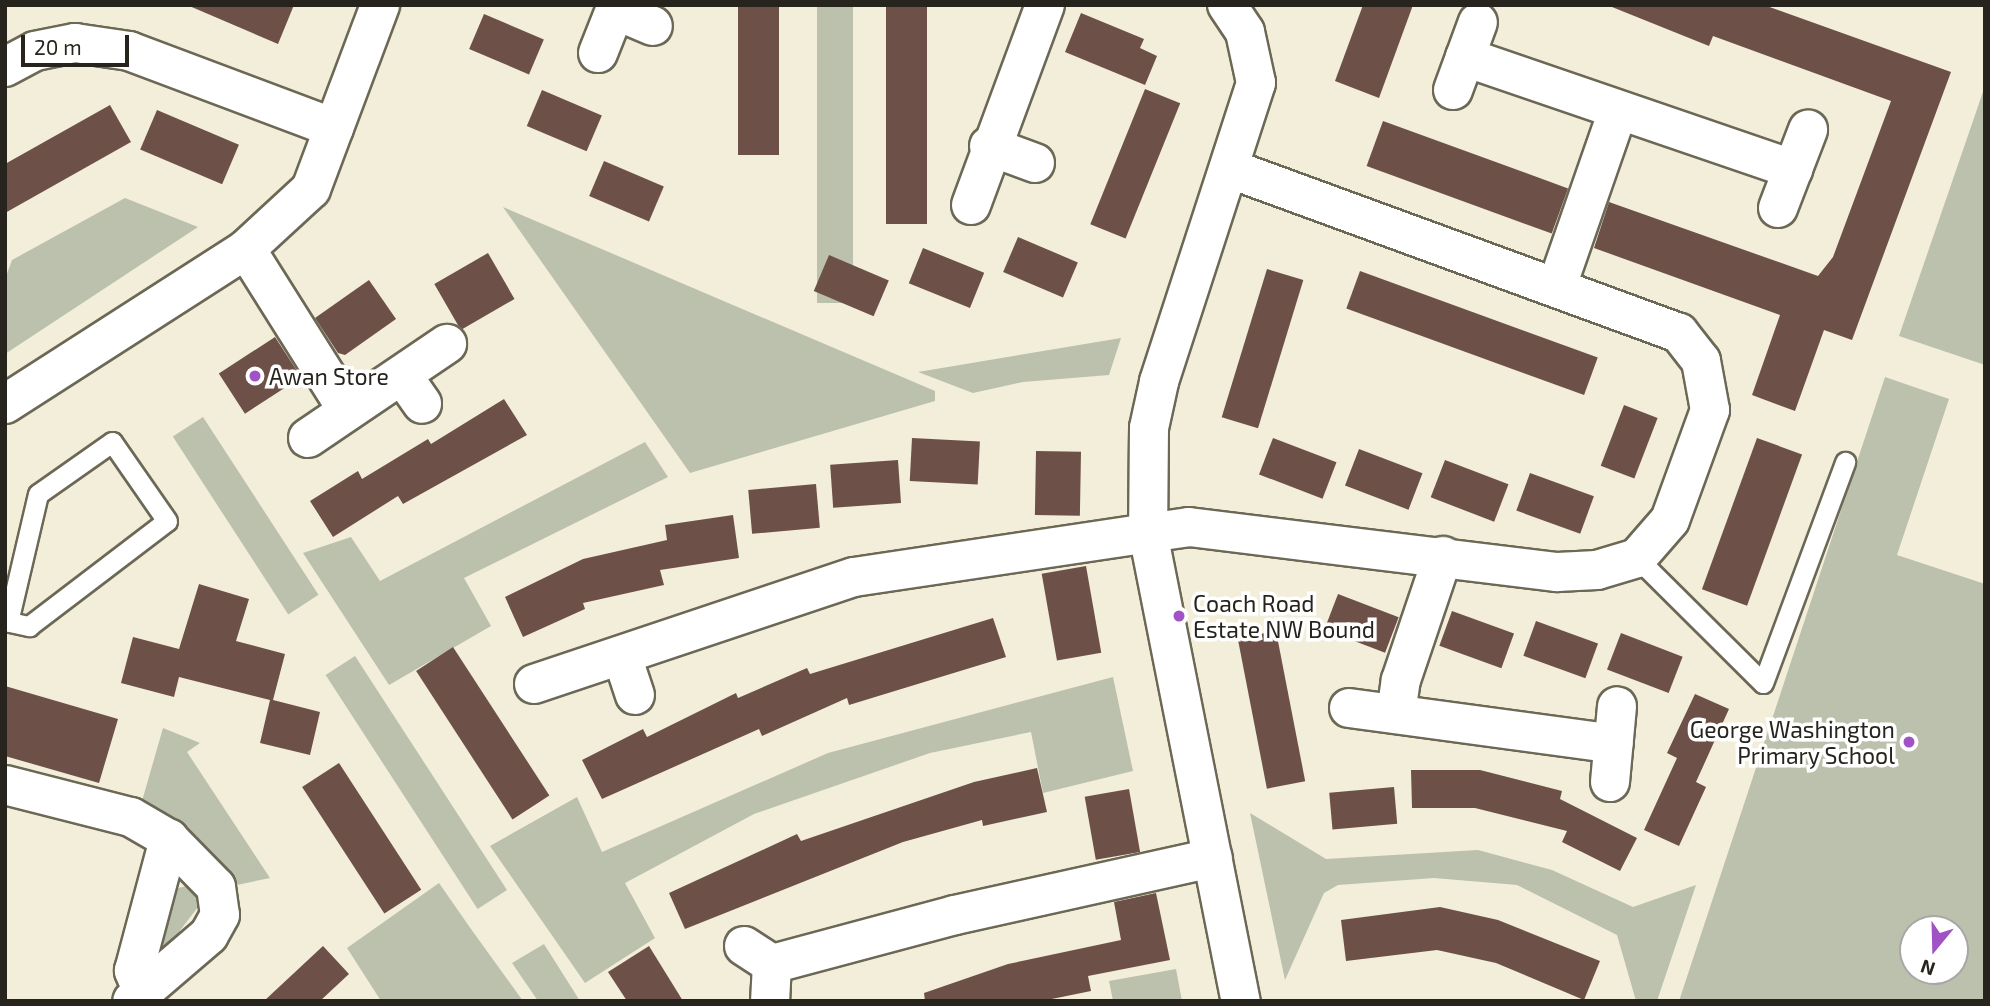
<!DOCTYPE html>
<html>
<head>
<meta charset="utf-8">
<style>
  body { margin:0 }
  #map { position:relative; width:1990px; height:1006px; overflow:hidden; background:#f3eeda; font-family:"Exo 2",sans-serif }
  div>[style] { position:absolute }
  .green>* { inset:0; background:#bbc1ad; transform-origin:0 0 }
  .building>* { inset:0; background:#6d5148; transform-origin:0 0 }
  .roads { filter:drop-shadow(2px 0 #6c6856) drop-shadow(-2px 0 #6c6856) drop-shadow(0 2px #6c6856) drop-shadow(0 -2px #6c6856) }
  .lane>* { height:19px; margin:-9.5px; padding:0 9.5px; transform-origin:9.5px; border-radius:9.5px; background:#fff }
  .street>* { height:38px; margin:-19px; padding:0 19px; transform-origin:19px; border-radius:19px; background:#fff }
  .dots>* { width:19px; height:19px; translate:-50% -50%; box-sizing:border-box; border:4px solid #fff; border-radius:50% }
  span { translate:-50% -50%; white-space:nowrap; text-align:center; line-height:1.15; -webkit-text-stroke:7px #fff; paint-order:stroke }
  .poi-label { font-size:23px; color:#26241d }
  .left { translate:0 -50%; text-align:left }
  .right { translate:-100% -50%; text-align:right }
  .frame { position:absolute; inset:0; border:7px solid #26241d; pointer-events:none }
  .north { position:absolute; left:1899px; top:915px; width:70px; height:70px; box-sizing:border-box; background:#fff; border:2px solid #a8a7a5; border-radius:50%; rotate:199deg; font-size:19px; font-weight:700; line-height:28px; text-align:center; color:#26241d }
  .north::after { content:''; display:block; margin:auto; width:24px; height:32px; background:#9f53c5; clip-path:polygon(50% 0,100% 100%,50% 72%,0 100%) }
  .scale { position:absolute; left:21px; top:35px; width:108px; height:32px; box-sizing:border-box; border:4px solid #26241d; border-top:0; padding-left:9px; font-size:21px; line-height:24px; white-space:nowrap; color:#26241d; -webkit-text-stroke:5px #fff; paint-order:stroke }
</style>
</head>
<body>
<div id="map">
  <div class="green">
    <i style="left:817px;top:5px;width:36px;height:298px"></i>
    <i style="clip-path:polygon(1985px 86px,1985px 365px,1899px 336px)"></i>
    <i style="clip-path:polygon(125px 198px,198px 227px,5px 354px,5px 279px,12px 260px)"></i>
    <i style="clip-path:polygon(503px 207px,935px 391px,935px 401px,690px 473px)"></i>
    <i style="clip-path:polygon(1121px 338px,1109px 375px,1023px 382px,973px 393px,918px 372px)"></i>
    <i style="clip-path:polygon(evenodd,1885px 377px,1949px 399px,1897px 555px,1985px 584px,1985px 1001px,1679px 1001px,1885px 377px,1913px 929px,1955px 929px,1955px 971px,1913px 971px,1913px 929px)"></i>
    <i style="left:203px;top:417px;width:212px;height:36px;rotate:57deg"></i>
    <i style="clip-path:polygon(645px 442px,668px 477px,464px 578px,491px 626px,389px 685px,303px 553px,351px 537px,380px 581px)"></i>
    <i style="left:355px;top:656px;width:279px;height:35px;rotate:57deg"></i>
    <i style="clip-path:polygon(1113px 677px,1133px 771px,1043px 793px,1031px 732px,930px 753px,754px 814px,625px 883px,655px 938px,585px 983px,490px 846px,577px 797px,602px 852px,828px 753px)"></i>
    <i style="clip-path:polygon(163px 728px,200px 743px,187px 752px,270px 878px,232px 886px,184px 830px,142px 801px)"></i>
    <i style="clip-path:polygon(1250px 813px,1326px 859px,1478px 850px,1552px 870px,1633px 907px,1696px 885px,1657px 1001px,1636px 1001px,1617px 935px,1517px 885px,1434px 878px,1338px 885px,1324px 893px,1285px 980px)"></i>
    <i style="clip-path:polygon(439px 883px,471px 929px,523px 1001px,381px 1001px,347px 948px)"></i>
    <i style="clip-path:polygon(187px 886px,196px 892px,198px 907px,165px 950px,159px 946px,174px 889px)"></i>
    <i style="clip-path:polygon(544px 944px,580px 1001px,538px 1001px,512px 963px)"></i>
    <i style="clip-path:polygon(1176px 969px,1182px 1001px,1113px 1001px,1109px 981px)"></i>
  </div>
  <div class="building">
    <i style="clip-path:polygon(187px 5px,294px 5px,278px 44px)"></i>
    <i style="left:738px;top:5px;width:41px;height:150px"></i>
    <i style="left:886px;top:5px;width:41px;height:219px"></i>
    <i style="clip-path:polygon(1363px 5px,1413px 5px,1379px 98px,1335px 81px)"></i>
    <i style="clip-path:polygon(1607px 5px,1764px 5px,1951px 72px,1852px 340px,1824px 330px,1795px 411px,1752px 395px,1780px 315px,1594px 248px,1609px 202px,1818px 276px,1833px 257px,1891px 101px,1713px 36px,1709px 46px)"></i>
    <i style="clip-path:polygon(1081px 13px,1144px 39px,1140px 48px,1157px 56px,1145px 85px,1065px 52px)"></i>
    <i style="left:484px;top:14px;width:65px;height:38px;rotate:23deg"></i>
    <i style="left:1145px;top:89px;width:38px;height:146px;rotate:22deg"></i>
    <i style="left:542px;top:90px;width:65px;height:39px;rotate:23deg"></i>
    <i style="clip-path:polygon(110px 105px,131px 142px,5px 213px,5px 164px)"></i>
    <i style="left:157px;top:110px;width:89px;height:43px;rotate:23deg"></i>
    <i style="left:1383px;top:121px;width:197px;height:48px;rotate:20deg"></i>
    <i style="left:604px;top:161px;width:65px;height:38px;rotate:23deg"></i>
    <i style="left:1018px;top:237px;width:65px;height:38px;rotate:23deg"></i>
    <i style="left:923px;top:248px;width:66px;height:38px;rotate:22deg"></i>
    <i style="left:488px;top:253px;width:53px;height:62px;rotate:60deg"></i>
    <i style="left:829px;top:255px;width:65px;height:39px;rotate:23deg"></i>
    <i style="left:1267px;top:269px;width:38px;height:155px;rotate:17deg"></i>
    <i style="left:1360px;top:271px;width:253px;height:40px;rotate:20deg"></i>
    <i style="clip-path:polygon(369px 280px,396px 319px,345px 355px,338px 353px,315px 318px)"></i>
    <i style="left:275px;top:337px;width:48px;height:67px;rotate:57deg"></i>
    <i style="clip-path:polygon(504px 399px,527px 435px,403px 504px,398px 496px,333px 537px,310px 501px,358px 471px,362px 479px,428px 439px,431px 444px)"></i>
    <i style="left:1624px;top:405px;width:36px;height:65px;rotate:21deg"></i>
    <i style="left:912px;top:438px;width:68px;height:43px;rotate:3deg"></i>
    <i style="left:1273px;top:438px;width:68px;height:39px;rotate:21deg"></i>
    <i style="left:1757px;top:438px;width:48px;height:161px;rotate:20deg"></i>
    <i style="left:1359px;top:449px;width:68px;height:39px;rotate:21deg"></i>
    <i style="left:1036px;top:451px;width:45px;height:64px;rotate:1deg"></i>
    <i style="left:898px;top:460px;width:43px;height:68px;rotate:86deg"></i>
    <i style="left:1445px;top:460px;width:68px;height:40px;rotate:21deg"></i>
    <i style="left:1530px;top:473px;width:68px;height:40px;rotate:20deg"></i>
    <i style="left:816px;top:484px;width:44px;height:68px;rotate:85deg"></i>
    <i style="clip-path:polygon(733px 515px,739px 558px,660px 570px,664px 585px,583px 603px,585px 609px,523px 637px,505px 597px,583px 559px,667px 540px,665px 525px)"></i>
    <i style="left:1086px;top:566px;width:88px;height:45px;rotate:80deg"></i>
    <i style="clip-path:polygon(199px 584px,249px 599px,236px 641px,285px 654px,273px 700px,320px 712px,310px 755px,260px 743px,270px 700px,179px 677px,174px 697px,121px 683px,133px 637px,179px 649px)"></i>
    <i style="left:1338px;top:594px;width:65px;height:38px;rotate:21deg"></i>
    <i style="left:1452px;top:611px;width:66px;height:37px;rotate:20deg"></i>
    <i style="clip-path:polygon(993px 618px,1006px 657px,849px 705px,847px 698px,762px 736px,759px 729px,602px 799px,582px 760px,643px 729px,647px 737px,736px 693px,738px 698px,807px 668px,810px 674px)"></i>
    <i style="left:1536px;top:621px;width:66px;height:37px;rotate:20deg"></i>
    <i style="left:1276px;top:631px;width:153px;height:39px;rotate:79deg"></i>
    <i style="left:1621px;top:633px;width:66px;height:39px;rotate:21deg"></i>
    <i style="left:453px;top:647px;width:177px;height:44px;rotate:57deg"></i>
    <i style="clip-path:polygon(5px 686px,118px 719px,99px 783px,5px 756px)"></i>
    <i style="clip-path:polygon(1695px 694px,1729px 709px,1696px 782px,1706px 787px,1679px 846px,1644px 830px,1677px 758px,1667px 753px)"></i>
    <i style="left:339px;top:763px;width:151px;height:44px;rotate:57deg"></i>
    <i style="clip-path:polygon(1037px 768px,1047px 812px,983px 826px,982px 820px,903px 842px,685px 929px,669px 893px,797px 834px,801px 841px,974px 782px)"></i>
    <i style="clip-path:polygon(1411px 770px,1480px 770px,1562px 791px,1560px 799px,1637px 838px,1620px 871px,1562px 842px,1567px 831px,1475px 808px,1412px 808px)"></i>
    <i style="left:1394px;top:787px;width:37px;height:65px;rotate:85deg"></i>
    <i style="left:1129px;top:789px;width:64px;height:45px;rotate:80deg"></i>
    <i style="clip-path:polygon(1156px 893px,1170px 960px,1088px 976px,1091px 991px,1042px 1001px,925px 1001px,924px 993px,1008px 964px,1121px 940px,1114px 902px)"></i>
    <i style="clip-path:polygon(1440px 907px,1498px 920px,1600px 961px,1584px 1000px,1496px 963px,1437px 950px,1346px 961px,1341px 920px)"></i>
    <i style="clip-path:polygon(323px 946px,349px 974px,320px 1001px,264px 1001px)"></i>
    <i style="clip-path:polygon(649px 946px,683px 1001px,627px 1001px,608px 972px)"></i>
  </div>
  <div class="roads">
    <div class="lane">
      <i style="left:1637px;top:558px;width:177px;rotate:44.8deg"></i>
      <i style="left:1763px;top:683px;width:236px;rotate:-69.6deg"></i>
      <i style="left:5px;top:621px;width:25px;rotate:12deg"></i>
      <i style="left:29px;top:626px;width:173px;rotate:-37.3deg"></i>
      <i style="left:167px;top:521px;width:96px;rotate:-124.8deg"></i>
      <i style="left:112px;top:442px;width:90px;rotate:144.9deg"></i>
      <i style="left:38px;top:494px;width:131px;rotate:103.2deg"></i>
    </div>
    <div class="street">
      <i style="left:1227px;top:5px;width:32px;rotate:56deg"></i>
      <i style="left:1245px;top:32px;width:52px;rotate:77.8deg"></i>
      <i style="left:1256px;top:83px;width:314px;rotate:108deg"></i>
      <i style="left:1159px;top:382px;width:47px;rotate:102.3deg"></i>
      <i style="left:1149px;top:428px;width:105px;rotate:90.5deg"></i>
      <i style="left:1148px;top:533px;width:477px;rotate:78.8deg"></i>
      <i style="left:615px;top:10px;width:41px;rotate:22.8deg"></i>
      <i style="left:598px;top:53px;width:52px;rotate:-68.4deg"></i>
      <i style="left:1465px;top:57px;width:347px;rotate:18.9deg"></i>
      <i style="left:5px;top:67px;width:34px;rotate:-28deg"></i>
      <i style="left:35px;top:51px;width:41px;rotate:-11.3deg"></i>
      <i style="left:75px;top:43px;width:55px;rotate:8.4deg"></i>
      <i style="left:129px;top:51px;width:219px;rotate:20.6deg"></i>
      <i style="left:1453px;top:90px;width:72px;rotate:-69.8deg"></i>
      <i style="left:989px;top:146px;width:49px;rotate:20.3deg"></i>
      <i style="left:971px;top:205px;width:213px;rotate:-69.7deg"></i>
      <i style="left:1778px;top:208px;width:84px;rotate:-69deg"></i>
      <i style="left:246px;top:249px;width:191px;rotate:57.8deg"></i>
      <i style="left:1557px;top:286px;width:185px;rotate:-70.8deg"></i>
      <i style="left:402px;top:375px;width:35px;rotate:55deg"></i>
      <i style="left:5px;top:404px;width:287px;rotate:-32.7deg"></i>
      <i style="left:246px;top:249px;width:88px;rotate:-42.7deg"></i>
      <i style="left:311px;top:189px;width:197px;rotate:-69.4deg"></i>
      <i style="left:308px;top:438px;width:168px;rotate:-34.1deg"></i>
      <i style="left:622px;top:656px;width:41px;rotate:71.6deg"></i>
      <i style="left:534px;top:684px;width:337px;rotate:-18.5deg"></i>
      <i style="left:854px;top:577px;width:297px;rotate:-8.5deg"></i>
      <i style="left:1148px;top:533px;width:41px;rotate:-8.3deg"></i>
      <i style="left:1189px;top:527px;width:371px;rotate:7deg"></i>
      <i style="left:1557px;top:572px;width:40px;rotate:-2.9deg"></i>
      <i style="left:1597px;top:570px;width:42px;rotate:-16.7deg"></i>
      <i style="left:1637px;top:558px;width:50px;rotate:-49deg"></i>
      <i style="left:1670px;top:520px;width:117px;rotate:-70deg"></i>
      <i style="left:1710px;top:410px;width:50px;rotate:-100.4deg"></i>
      <i style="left:1701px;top:361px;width:36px;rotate:-128deg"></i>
      <i style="left:1679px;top:333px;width:479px;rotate:-159.9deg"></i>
      <i style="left:1349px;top:708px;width:267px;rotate:7.7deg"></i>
      <i style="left:1396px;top:714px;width:34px;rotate:-82deg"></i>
      <i style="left:1401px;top:680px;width:131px;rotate:-71.3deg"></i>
      <i style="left:1610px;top:782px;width:76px;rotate:-84.7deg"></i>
      <i style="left:5px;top:785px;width:130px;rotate:14.3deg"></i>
      <i style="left:131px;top:817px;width:44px;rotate:30.1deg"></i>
      <i style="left:169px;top:839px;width:67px;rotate:45.6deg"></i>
      <i style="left:216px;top:887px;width:28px;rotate:82deg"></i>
      <i style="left:220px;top:915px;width:23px;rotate:119deg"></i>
      <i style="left:209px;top:935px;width:101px;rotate:139.4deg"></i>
      <i style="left:744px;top:946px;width:33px;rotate:33deg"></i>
      <i style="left:772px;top:964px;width:37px;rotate:93deg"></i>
      <i style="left:772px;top:964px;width:189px;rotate:-15deg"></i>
      <i style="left:955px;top:915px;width:264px;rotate:-12.5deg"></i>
      <i style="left:142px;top:990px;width:21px;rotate:-113deg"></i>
      <i style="left:134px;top:971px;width:137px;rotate:-75.1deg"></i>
    </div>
  </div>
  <div class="dots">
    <i style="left:255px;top:376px;background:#9f53c5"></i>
    <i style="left:1179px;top:616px;background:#9f53c5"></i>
    <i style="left:1909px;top:742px;background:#9f53c5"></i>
  </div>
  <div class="poi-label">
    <span class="left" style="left:269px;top:376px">Awan Store</span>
    <span class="left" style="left:1193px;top:616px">Coach Road<br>Estate NW Bound</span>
    <span class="right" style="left:1895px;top:742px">George Washington<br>Primary School</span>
  </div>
  <div class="frame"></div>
  <div class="north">N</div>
  <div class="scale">20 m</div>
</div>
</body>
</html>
